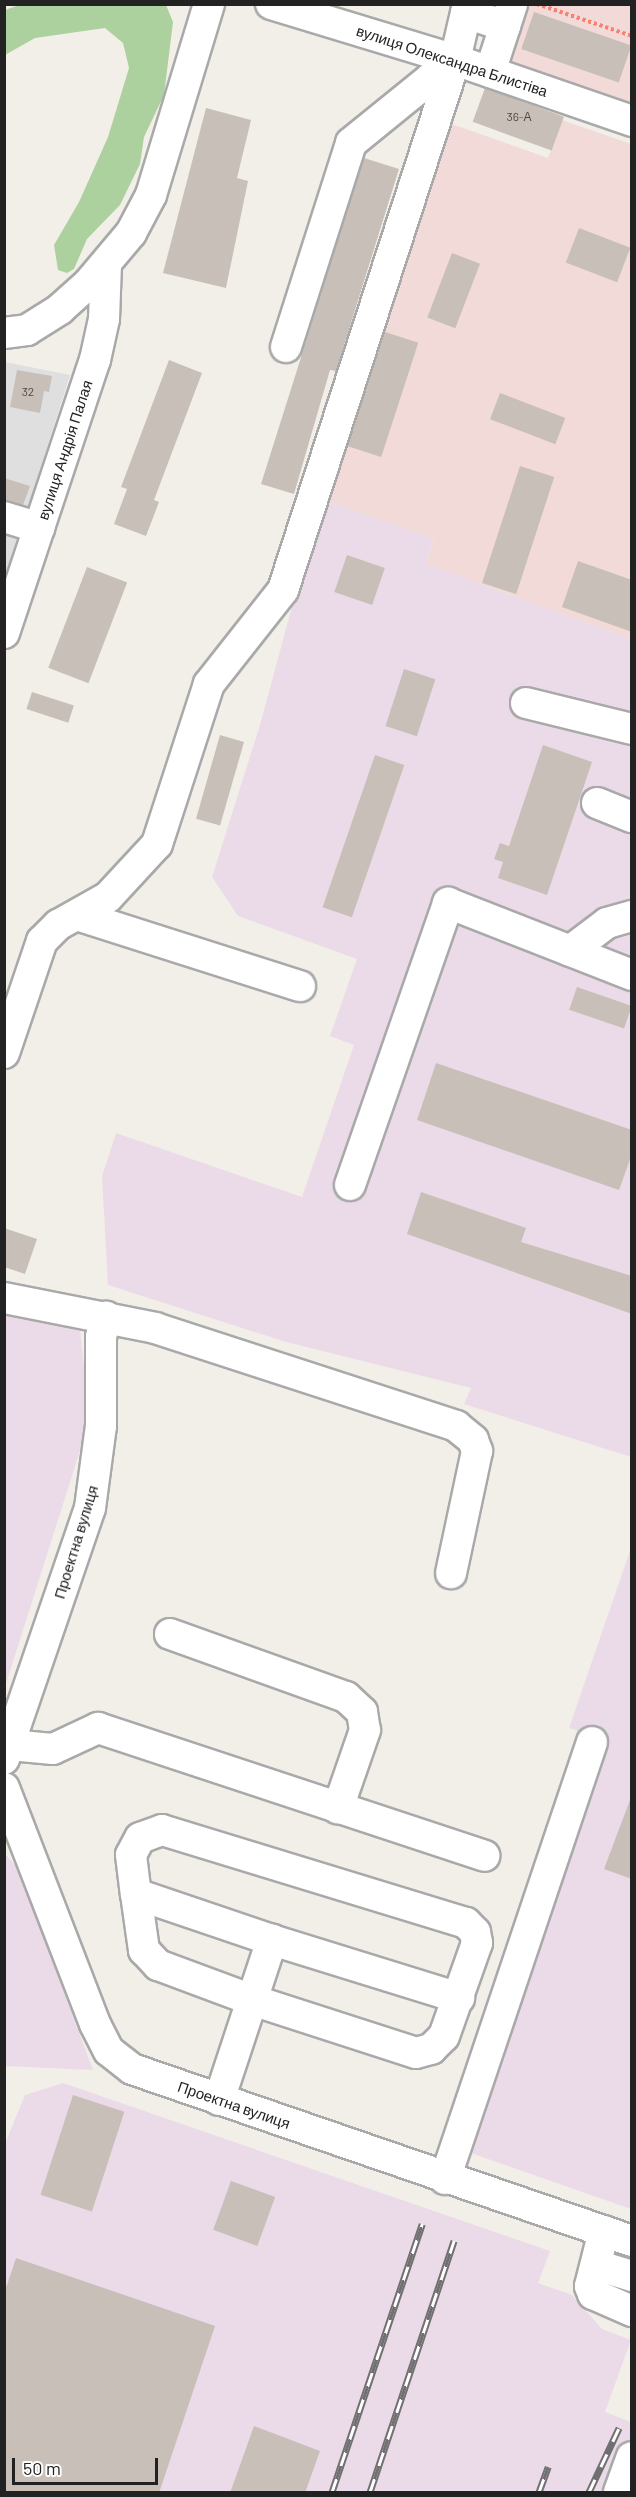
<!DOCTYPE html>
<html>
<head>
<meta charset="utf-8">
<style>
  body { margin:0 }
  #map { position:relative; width:636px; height:2497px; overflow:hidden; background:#f2efe9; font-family:Barlow,sans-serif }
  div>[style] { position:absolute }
  .residential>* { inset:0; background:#e0dfdf }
  .commercial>* { inset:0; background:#f2dad9 }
  .industrial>* { inset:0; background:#ebdbe8 }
  .forest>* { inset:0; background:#add19e }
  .building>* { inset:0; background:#c7bfb8; transform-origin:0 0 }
  .path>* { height:4px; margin-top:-2px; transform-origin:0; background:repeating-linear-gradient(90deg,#fa8072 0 3px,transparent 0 6px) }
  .roads { filter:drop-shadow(2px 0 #a9a9a9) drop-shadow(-2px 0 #a9a9a9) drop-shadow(0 2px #a9a9a9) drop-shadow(0 -2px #a9a9a9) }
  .minor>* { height:30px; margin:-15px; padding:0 15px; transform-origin:15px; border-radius:15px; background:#fff }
  .rail>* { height:7px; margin-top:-3.5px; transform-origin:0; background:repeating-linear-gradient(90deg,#fff 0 14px,#707070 0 28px); box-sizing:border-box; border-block:2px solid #707070 }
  span { translate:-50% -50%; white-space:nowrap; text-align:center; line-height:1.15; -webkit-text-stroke:6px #fff; paint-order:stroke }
  .number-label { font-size:12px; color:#4b4948 }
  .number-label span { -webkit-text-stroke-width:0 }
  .street-label { font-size:15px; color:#222 }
  .frame { position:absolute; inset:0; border:6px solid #222; pointer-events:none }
  .scale { position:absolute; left:12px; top:2458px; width:146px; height:27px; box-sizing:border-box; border:3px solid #222; border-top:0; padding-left:8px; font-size:18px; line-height:21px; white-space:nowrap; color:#222; -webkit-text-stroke:4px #fff; paint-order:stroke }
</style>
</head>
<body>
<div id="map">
  <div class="residential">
    <i style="clip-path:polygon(5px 362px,70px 375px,25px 517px,5px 510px)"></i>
    <i style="clip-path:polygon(5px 529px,18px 534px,5px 577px)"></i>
  </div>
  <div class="commercial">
    <i style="clip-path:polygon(525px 5px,631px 5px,631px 106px,504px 64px)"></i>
    <i style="clip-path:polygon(562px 120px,631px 144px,631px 639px,426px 564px,434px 539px,321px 499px,449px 123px,548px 158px)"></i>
  </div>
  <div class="industrial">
    <i style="clip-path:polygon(321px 499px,434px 539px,426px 564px,631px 639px,631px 1457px,464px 1404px,471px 1388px,286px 1342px,108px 1285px,102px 1176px,116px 1133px,302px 1197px,354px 1045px,330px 1036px,357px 959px,238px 916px,212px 877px,260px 725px)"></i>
    <i style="clip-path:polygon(5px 1310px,80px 1331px,90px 1419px,5px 1687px)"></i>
    <i style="clip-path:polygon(631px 1548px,631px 2209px,468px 2152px,601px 1738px,569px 1728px)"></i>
    <i style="clip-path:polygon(5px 1854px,17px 1867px,93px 2070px,5px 2066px)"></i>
    <i style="clip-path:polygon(63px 2083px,550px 2251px,538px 2283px,572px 2295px,602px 2329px,631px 2340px,605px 2412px,631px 2422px,631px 2492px,5px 2492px,4px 2146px,25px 2095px)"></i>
  </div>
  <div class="forest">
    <i style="clip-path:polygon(22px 4px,166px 5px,173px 22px,164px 95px,144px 137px,140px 164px,120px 205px,87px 239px,74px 269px,67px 273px,58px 270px,54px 245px,79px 202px,108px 137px,129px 68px,123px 43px,105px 28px,35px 38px,5px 55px,5px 10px)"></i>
  </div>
  <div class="building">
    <i style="left:534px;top:12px;width:103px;height:39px;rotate:19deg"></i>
    <i style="left:485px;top:88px;width:84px;height:36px;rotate:20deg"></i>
    <i style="clip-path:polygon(206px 108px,251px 120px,237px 178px,248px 181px,226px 288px,163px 273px)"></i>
    <i style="clip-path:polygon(364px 158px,399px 169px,336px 371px,330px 370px,294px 494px,261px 484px)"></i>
    <i style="left:579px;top:228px;width:55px;height:37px;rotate:21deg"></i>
    <i style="left:452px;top:253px;width:30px;height:69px;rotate:21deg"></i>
    <i style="left:385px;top:332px;width:35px;height:120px;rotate:18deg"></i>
    <i style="clip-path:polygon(169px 360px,202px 373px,154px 500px,159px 502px,146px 536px,114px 524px,127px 489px,121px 487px)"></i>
    <i style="clip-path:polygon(17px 370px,52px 376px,49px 392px,44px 391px,40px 413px,10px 407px)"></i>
    <i style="left:500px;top:393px;width:70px;height:28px;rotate:21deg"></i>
    <i style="left:520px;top:466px;width:36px;height:123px;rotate:18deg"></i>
    <i style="clip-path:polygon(4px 478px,30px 486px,23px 505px,4px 499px)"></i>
    <i style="left:347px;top:555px;width:40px;height:39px;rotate:19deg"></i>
    <i style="clip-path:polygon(578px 561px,632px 580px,632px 632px,562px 607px)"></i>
    <i style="left:87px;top:567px;width:43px;height:108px;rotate:21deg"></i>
    <i style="left:404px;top:669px;width:33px;height:60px;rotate:18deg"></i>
    <i style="left:32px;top:692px;width:44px;height:18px;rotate:18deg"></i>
    <i style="left:220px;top:735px;width:25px;height:87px;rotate:16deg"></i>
    <i style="clip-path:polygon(543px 745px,592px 762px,547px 895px,498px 878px,503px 862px,494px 859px,500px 843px,509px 846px)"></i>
    <i style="left:375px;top:755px;width:31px;height:161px;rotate:19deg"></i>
    <i style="left:577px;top:987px;width:58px;height:24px;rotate:19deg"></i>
    <i style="clip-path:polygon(436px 1063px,632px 1130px,632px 1154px,619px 1190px,417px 1120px)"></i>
    <i style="clip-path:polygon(421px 1192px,526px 1228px,521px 1242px,632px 1276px,632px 1314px,407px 1234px)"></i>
    <i style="clip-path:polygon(4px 1228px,37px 1239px,25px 1274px,4px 1267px)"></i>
    <i style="clip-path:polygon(630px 1800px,632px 1800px,632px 1879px,604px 1869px)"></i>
    <i style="left:73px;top:2095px;width:54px;height:105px;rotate:18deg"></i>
    <i style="left:231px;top:2181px;width:47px;height:52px;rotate:20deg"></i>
    <i style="clip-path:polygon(16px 2258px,215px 2326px,159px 2493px,4px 2493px,4px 2294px)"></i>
    <i style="clip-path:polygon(254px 2426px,320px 2451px,305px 2493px,230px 2493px)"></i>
  </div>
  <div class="path">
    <i style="left:537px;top:4px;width:100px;rotate:18.6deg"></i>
  </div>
  <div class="roads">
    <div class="minor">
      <i style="left:271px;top:4px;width:192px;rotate:16.9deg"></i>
      <i style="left:455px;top:60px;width:187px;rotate:19deg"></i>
      <i style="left:466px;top:13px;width:41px;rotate:18.4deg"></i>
      <i style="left:505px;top:26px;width:23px;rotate:-72deg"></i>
      <i style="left:490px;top:72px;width:48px;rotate:-71.9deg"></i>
      <i style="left:4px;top:333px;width:23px;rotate:-7deg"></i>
      <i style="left:27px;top:330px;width:39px;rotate:-32deg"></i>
      <i style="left:60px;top:309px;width:38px;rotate:-42deg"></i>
      <i style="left:88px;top:284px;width:67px;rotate:-49.9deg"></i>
      <i style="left:131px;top:233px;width:43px;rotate:-62.2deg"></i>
      <i style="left:151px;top:195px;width:200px;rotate:-73.1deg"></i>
      <i style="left:286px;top:347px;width:214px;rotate:-72.3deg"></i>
      <i style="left:351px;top:143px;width:103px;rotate:-39.1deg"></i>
      <i style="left:431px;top:78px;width:17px;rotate:21deg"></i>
      <i style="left:4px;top:517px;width:37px;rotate:17deg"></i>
      <i style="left:4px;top:633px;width:288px;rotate:-71.6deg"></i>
      <i style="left:95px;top:360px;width:42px;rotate:-77.6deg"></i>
      <i style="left:104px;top:319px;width:55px;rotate:-87.9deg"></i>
      <i style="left:526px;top:703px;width:109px;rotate:13.8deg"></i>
      <i style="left:597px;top:803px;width:38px;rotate:22deg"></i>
      <i style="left:80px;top:916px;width:231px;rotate:17.7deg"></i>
      <i style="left:570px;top:951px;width:46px;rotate:-37.1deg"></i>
      <i style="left:607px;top:923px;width:26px;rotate:-16deg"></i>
      <i style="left:4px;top:1053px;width:118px;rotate:-71.3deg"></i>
      <i style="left:42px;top:941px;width:23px;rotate:-45deg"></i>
      <i style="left:58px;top:925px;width:57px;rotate:-29.2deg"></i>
      <i style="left:108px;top:897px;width:72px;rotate:-47.2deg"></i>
      <i style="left:157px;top:844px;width:168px;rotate:-72deg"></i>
      <i style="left:209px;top:684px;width:120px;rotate:-51.8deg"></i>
      <i style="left:283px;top:590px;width:557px;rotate:-72.02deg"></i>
      <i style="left:455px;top:60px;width:57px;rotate:-76.9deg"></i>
      <i style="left:350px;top:1185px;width:299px;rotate:-70.8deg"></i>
      <i style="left:448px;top:903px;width:198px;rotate:21.4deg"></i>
      <i style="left:4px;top:1298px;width:154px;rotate:11.2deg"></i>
      <i style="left:155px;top:1328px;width:317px;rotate:18deg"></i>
      <i style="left:456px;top:1426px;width:22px;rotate:39deg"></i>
      <i style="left:473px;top:1440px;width:12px;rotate:70deg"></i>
      <i style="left:477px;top:1451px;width:125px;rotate:102deg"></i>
      <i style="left:170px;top:1634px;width:187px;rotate:19.7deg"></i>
      <i style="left:346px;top:1697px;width:22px;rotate:43deg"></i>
      <i style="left:362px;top:1712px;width:18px;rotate:81deg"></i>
      <i style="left:365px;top:1730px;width:83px;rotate:109.1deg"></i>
      <i style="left:10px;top:1745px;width:43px;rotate:5.3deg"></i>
      <i style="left:53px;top:1749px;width:50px;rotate:-25deg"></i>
      <i style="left:98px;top:1728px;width:407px;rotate:18.3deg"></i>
      <i style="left:4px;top:1759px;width:265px;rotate:-71.1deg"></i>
      <i style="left:90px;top:1508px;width:83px;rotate:-82.4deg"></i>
      <i style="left:101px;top:1426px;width:89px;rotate:-90deg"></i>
      <i style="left:101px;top:1337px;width:21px;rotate:-76deg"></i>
      <i style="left:4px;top:1788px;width:253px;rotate:68.9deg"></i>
      <i style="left:95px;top:2024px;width:30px;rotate:63deg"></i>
      <i style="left:109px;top:2051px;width:29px;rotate:38deg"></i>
      <i style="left:132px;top:2069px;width:529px;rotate:18.98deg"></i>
      <i style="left:136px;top:1894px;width:57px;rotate:81.9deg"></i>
      <i style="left:144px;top:1950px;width:21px;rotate:47deg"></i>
      <i style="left:158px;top:1965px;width:100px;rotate:20.4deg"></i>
      <i style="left:252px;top:2000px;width:172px;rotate:17.9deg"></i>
      <i style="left:416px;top:2053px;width:16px;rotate:-15deg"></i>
      <i style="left:431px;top:2049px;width:18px;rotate:-45deg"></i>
      <i style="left:444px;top:2036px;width:99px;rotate:-70.5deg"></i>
      <i style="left:477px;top:1943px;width:11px;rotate:-100deg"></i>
      <i style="left:475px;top:1932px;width:13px;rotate:-135deg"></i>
      <i style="left:466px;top:1923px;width:318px;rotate:-163deg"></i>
      <i style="left:162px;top:1830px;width:23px;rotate:160deg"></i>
      <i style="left:140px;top:1838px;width:19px;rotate:118deg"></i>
      <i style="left:131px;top:1855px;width:39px;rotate:83deg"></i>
      <i style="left:136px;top:1894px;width:144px;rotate:18.7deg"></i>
      <i style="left:219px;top:2100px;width:169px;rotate:-71.7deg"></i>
      <i style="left:272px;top:1940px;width:196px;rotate:17.2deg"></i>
      <i style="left:445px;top:2179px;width:461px;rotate:-71.4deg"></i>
      <i style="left:604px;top:2231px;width:57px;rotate:104.3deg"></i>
      <i style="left:590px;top:2286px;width:9px;rotate:69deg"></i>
      <i style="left:593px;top:2294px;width:43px;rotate:23.6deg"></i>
      <i style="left:596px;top:2265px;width:38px;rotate:17deg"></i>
      <i style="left:619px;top:2492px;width:37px;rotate:-70deg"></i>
    </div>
  </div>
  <div class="rail">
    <i style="left:332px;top:2492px;width:283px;rotate:-71.4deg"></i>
    <i style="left:370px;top:2492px;width:265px;rotate:-71.5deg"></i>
    <i style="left:539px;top:2492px;width:27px;rotate:-70deg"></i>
    <i style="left:589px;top:2492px;width:71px;rotate:-64.9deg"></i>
  </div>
  <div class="number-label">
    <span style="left:519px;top:117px">36-А</span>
    <span style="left:28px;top:392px">32</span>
  </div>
  <div class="street-label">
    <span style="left:452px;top:61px;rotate:18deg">вулиця Олександра Блистіва</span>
    <span style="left:65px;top:450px;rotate:-72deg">вулиця Андрія Палая</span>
    <span style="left:76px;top:1542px;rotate:-73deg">Проектна вулиця</span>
    <span style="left:234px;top:2105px;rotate:19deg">Проектна вулиця</span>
  </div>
  <div class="frame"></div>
  <div class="scale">50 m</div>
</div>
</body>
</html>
